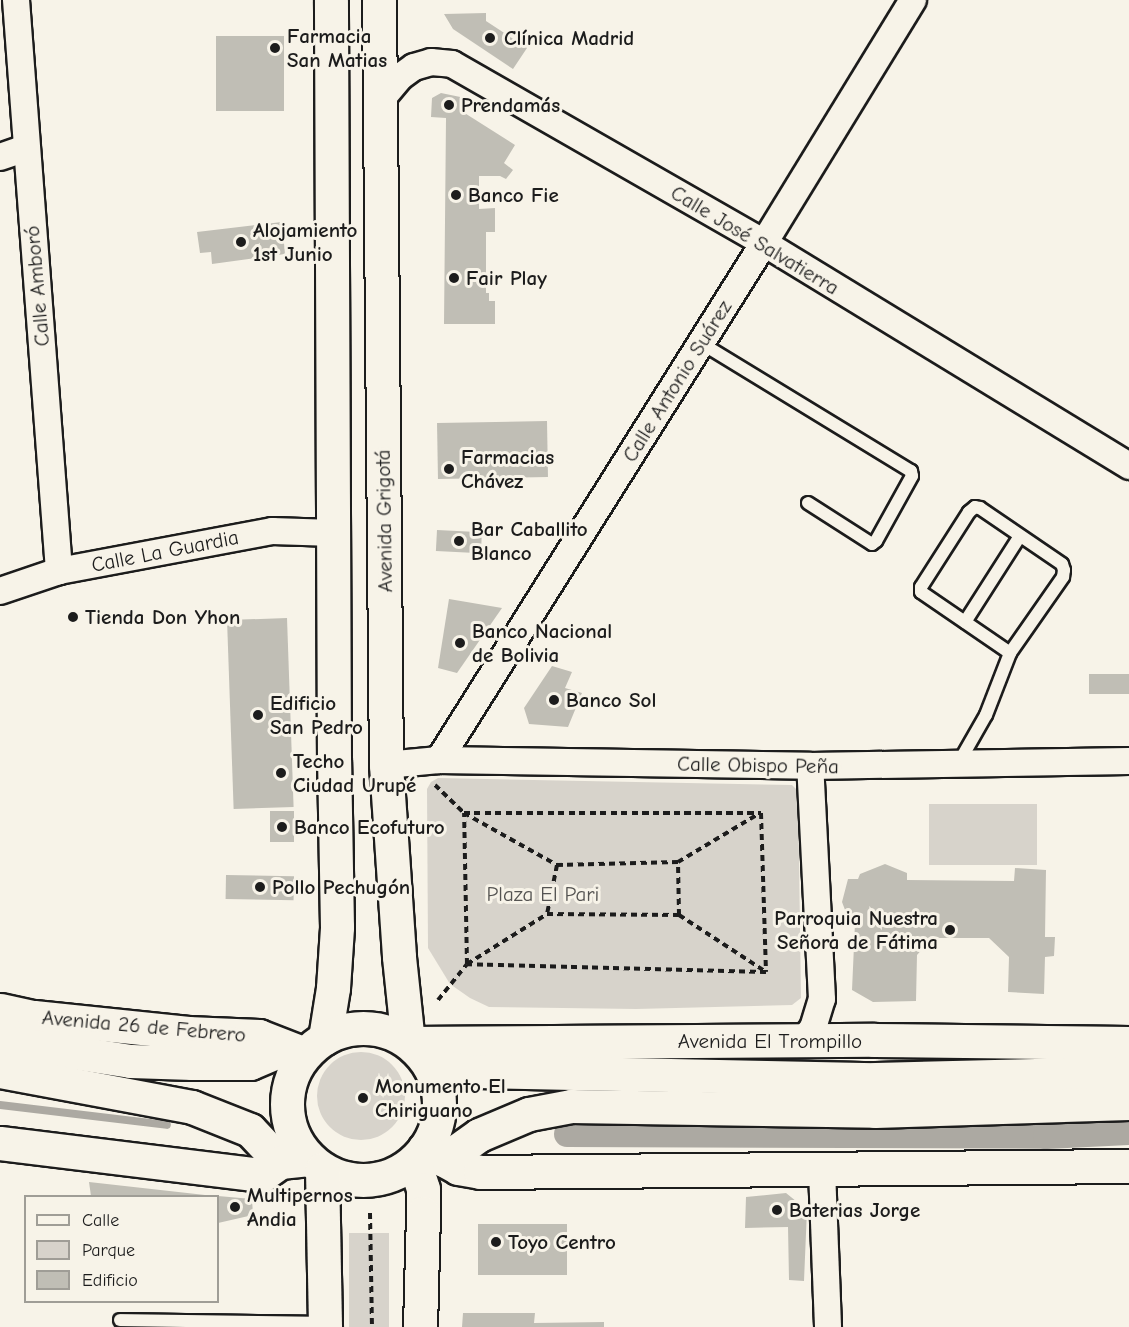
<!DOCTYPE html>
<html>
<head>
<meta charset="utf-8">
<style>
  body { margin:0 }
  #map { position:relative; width:1129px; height:1327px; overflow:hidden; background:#f7f3e8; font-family:"Comic Neue",sans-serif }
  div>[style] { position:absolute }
  .green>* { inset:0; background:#d7d3cb; transform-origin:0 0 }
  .round { border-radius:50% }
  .stream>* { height:8px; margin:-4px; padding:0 4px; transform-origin:4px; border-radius:4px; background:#aca9a2 }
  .canal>* { height:26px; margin:-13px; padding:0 13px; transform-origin:13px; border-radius:13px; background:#aca9a2 }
  .building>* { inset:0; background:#c0beb5; transform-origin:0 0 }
  .path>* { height:4px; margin-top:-2px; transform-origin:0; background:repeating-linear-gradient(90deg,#1c1c1c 0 6px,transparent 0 10.5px) }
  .roads { filter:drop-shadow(2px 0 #1c1c1c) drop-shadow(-2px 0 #1c1c1c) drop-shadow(0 2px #1c1c1c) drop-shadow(0 -2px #1c1c1c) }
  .service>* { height:12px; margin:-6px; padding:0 6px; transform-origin:6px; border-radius:6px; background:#f7f3e8 }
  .minor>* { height:26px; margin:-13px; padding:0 13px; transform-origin:13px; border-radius:13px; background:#f7f3e8 }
  .secondary>* { height:33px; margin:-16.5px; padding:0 16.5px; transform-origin:16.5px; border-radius:16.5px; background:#f7f3e8 }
  .primary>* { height:33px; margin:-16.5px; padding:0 16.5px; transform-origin:16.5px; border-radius:16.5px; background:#f7f3e8 }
  .primary>.ring { margin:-16.5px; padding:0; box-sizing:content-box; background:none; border:33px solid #f7f3e8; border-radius:50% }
  .dots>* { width:16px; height:16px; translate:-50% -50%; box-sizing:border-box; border:3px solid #f7f3e8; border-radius:50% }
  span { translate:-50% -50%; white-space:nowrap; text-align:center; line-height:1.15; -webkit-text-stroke:6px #f7f3e8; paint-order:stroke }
  .poi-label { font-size:21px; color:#1c1c1c; font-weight:700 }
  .left { translate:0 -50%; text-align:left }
  .right { translate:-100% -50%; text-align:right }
  .street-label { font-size:21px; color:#1c1c1c }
  .park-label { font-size:21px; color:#545351 }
  .legend { position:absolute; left:24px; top:1195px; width:195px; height:108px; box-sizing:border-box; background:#f7f3e8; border:2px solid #9f9d96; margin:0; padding:8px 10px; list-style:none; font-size:18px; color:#1c1c1c }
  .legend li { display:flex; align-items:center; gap:12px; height:30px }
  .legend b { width:30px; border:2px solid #9f9d96 }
</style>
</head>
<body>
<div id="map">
  <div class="green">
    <i style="clip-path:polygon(438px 778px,792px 785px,798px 791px,801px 998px,792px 1005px,636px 1009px,489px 1007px,470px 998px,450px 984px,428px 948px,427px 789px,431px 782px)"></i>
    <i style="left:929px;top:804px;width:108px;height:61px"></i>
    <i class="round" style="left:317px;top:1052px;width:88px;height:88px"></i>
    <i style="left:389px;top:1233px;width:94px;height:40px;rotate:90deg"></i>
  </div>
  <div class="stream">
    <i style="left:0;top:1105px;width:168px;rotate:6.8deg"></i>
  </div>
  <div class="canal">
    <i style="left:567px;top:1134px;width:479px;rotate:0.2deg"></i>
    <i style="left:1046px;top:1136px;width:83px;rotate:-2.8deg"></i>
  </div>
  <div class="building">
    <i style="clip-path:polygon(486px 13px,486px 21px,527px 48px,513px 69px,453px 29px,444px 14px)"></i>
    <i style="left:216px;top:36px;width:68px;height:75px"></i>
    <i style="clip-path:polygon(441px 93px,470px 99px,463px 112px,515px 145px,504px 163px,513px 170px,506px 179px,500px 176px,479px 176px,479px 209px,495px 208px,495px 232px,486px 232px,486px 293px,489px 293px,489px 301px,495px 301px,495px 324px,444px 324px,446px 118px,431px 117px,432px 98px)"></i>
    <i style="clip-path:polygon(282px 222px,285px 254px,212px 264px,211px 252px,200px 253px,197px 232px)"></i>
    <i style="left:547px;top:421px;width:56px;height:110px;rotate:89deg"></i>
    <i style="left:437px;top:530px;width:45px;height:21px;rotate:3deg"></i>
    <i style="clip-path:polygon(449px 599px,502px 608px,457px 673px,438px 668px)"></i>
    <i style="left:287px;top:618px;width:189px;height:60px;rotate:88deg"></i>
    <i style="clip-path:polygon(552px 666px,572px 672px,565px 688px,582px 693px,568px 727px,529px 724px,524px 708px)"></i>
    <i style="left:1089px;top:674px;width:40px;height:20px"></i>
    <i style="left:294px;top:811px;width:31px;height:24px;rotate:90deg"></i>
    <i style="clip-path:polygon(885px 864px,907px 873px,907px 880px,1014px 881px,1015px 868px,1046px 870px,1045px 937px,1055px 937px,1054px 956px,1045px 957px,1044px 994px,1008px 992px,1009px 957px,989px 938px,932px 938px,917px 955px,916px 1001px,873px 1002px,852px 990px,855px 923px,850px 923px,842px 902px,848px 879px,858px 879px,860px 874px)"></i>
    <i style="left:226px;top:875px;width:68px;height:24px;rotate:1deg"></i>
    <i style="clip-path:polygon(89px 1182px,205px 1195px,204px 1196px,91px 1196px)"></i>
    <i style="clip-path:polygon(786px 1193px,807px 1210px,804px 1281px,789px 1280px,788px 1227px,745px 1228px,746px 1197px)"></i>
    <i style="clip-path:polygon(218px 1196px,252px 1199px,253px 1215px,218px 1223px)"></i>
    <i style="left:567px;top:1224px;width:51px;height:89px;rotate:90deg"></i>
    <i style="clip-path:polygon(463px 1313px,535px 1313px,534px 1323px,604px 1322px,604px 1327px,462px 1327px)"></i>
  </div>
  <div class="path">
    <i style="left:435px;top:785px;width:40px;rotate:44deg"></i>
    <i style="left:464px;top:813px;width:107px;rotate:29.2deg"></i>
    <i style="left:464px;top:813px;width:297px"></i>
    <i style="left:761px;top:813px;width:159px;rotate:88.2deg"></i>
    <i style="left:766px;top:972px;width:299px;rotate:-178.5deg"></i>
    <i style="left:467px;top:964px;width:151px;rotate:-91.1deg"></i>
    <i style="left:678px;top:862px;width:96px;rotate:-30.9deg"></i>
    <i style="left:679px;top:915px;width:104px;rotate:33.2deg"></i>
    <i style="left:438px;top:1000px;width:46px;rotate:-51.1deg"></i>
    <i style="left:467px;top:964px;width:94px;rotate:-32deg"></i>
    <i style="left:547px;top:914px;width:132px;rotate:0.4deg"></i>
    <i style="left:679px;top:915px;width:53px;rotate:-91.1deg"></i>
    <i style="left:678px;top:862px;width:121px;rotate:178.6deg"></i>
    <i style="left:557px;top:865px;width:50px;rotate:101.5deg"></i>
    <i style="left:370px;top:1213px;width:114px;rotate:89deg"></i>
  </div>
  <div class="roads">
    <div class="service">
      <i style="left:701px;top:343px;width:246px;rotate:31.4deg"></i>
      <i style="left:911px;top:471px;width:5px;rotate:79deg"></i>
      <i style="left:912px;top:476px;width:74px;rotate:119deg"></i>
      <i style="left:876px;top:541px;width:5px;rotate:143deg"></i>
      <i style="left:872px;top:544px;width:76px;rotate:-147.4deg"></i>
      <i style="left:965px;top:622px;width:102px;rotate:-57.4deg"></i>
      <i style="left:958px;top:764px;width:56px;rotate:-60.3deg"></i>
      <i style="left:986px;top:715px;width:66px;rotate:-68.8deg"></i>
      <i style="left:1010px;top:653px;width:93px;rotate:-55.1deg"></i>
      <i style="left:1063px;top:577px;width:7px;rotate:-82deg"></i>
      <i style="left:1064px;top:570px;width:6px;rotate:-108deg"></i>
      <i style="left:1062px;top:564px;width:99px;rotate:-145.7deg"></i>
      <i style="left:980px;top:508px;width:5px;rotate:-169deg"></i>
      <i style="left:975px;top:507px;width:8px;rotate:140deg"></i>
      <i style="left:969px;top:512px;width:89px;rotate:122.6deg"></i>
      <i style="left:921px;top:587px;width:5px;rotate:90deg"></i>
      <i style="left:921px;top:592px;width:108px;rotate:34.4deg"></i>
      <i style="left:120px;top:1320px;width:204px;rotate:0.8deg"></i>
    </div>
    <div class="minor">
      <i style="left:16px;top:0;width:573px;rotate:85.69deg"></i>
      <i style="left:380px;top:101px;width:31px;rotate:-50deg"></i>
      <i style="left:400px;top:77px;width:17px;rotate:-36deg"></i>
      <i style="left:414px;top:67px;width:18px;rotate:-16deg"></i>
      <i style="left:431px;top:62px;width:21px;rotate:5deg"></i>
      <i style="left:452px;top:64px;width:360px;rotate:29.8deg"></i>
      <i style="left:764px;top:243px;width:428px;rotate:31.4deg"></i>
      <i style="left:0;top:157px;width:28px;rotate:-19deg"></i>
      <i style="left:0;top:591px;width:62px;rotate:-18.7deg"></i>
      <i style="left:59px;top:571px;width:217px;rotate:-10.6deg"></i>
      <i style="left:272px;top:531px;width:62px;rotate:1.8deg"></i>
      <i style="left:439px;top:760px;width:611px;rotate:-57.85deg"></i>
      <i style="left:764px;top:243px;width:285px;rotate:-58.5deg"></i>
      <i style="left:386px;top:765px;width:53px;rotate:-5.4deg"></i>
      <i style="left:439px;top:760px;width:371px;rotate:0.9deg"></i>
      <i style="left:810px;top:766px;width:319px;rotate:-0.9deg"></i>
      <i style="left:802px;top:1042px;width:18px;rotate:-52deg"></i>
      <i style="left:813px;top:1028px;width:30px;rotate:-73deg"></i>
      <i style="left:822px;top:999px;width:233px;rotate:-92.9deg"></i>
      <i style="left:822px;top:1170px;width:157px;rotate:87.8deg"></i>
    </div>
    <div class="secondary">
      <i style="left:379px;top:0;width:765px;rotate:89.48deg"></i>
      <i style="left:386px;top:765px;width:192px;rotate:86.1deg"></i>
      <i style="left:399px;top:957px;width:85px;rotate:84deg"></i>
      <i style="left:325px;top:1038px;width:51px;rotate:-80.9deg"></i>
      <i style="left:333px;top:988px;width:61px;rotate:-86.2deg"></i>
      <i style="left:337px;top:927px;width:167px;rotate:-91deg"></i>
      <i style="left:334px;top:760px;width:760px;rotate:-90.23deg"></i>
    </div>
    <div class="primary">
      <i style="left:0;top:1010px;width:35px;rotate:12deg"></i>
      <i style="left:34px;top:1017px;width:155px;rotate:5.9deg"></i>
      <i style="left:188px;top:1033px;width:71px;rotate:2.4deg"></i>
      <i style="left:259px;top:1036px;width:49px;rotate:21.4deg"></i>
      <i class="ring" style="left:287px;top:1028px;width:119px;height:119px"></i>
      <i style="left:0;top:1041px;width:132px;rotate:8.7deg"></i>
      <i style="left:130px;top:1061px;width:62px;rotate:1.8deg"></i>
      <i style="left:192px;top:1063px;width:58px"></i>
      <i style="left:250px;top:1063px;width:39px;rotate:-23deg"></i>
      <i style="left:410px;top:1043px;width:464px;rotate:-0.4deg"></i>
      <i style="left:874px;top:1040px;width:255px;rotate:0.7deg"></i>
      <i style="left:430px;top:1067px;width:47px;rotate:4.9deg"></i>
      <i style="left:477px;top:1071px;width:398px;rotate:1.2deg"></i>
      <i style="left:875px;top:1079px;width:254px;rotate:-1.4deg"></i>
      <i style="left:0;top:1071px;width:195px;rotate:10.6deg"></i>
      <i style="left:192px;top:1107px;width:62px;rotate:21.6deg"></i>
      <i style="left:250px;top:1130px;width:44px;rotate:46.8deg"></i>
      <i style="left:0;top:1143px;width:264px;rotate:7deg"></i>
      <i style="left:262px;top:1175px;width:22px;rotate:-36deg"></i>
      <i style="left:280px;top:1162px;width:29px;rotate:-6deg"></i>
      <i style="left:424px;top:1149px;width:39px;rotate:29deg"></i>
      <i style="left:458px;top:1168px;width:22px;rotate:10deg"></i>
      <i style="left:480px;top:1172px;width:649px;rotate:-0.53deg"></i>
      <i style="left:444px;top:1160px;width:43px;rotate:-35.5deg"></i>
      <i style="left:479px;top:1135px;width:54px;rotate:-22.8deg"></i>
      <i style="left:529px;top:1114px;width:43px;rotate:-10.8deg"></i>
      <i style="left:571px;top:1106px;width:304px;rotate:0.9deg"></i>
      <i style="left:875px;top:1111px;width:254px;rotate:-1.8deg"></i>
      <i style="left:414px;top:1161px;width:29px;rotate:72deg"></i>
      <i style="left:423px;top:1189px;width:24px;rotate:90deg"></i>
      <i style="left:423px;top:1213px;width:114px;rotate:91.5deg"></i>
      <i style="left:322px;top:1169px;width:158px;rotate:88.9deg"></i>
    </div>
  </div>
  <div class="dots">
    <i style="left:490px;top:38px;background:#1c1c1c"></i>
    <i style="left:275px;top:48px;background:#1c1c1c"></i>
    <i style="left:449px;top:105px;background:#1c1c1c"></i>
    <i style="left:456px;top:195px;background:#1c1c1c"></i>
    <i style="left:241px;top:242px;background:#1c1c1c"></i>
    <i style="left:454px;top:278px;background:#1c1c1c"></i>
    <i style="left:449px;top:469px;background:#1c1c1c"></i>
    <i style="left:459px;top:541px;background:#1c1c1c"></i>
    <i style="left:73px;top:617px;background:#1c1c1c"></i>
    <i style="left:460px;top:643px;background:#1c1c1c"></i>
    <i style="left:554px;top:700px;background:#1c1c1c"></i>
    <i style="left:258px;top:715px;background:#1c1c1c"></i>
    <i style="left:281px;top:773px;background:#1c1c1c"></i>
    <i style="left:282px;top:827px;background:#1c1c1c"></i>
    <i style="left:260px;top:887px;background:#1c1c1c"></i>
    <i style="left:950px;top:930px;background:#1c1c1c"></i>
    <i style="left:363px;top:1098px;background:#1c1c1c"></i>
    <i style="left:235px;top:1207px;background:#1c1c1c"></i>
    <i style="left:777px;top:1210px;background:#1c1c1c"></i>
    <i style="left:496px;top:1242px;background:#1c1c1c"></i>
  </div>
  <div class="poi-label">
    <span class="left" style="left:287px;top:48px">Farmacia<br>San Matias</span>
    <span class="left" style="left:504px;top:38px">Clínica Madrid</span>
    <span class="left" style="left:461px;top:105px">Prendamás</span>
    <span class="left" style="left:468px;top:195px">Banco Fie</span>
    <span class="left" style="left:253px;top:242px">Alojamiento<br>1st Junio</span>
    <span class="left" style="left:466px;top:278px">Fair Play</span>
    <span class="left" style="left:461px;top:469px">Farmacias<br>Chávez</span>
    <span class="left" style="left:471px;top:541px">Bar Caballito<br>Blanco</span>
    <span class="left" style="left:85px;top:617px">Tienda Don Yhon</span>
    <span class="left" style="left:472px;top:643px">Banco Nacional<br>de Bolivia</span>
    <span class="left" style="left:566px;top:700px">Banco Sol</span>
    <span class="left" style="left:270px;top:715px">Edificio<br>San Pedro</span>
    <span class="left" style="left:293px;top:773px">Techo<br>Ciudad Urupé</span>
    <span class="left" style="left:294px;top:827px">Banco Ecofuturo</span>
    <span class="left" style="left:272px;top:887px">Pollo Pechugón</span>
    <span class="right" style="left:938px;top:930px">Parroquia Nuestra<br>Señora de Fátima</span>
    <span class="left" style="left:375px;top:1098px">Monumento El<br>Chiriguano</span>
    <span class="left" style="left:247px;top:1207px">Multipernos<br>Andia</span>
    <span class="left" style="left:789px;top:1210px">Baterias Jorge</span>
    <span class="left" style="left:508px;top:1242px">Toyo Centro</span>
  </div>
  <div class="street-label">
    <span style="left:755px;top:240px;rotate:31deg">Calle José Salvatierra</span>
    <span style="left:37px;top:286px;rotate:-95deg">Calle Amboró</span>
    <span style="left:677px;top:381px;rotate:-58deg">Calle Antonio Suárez</span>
    <span style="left:384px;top:521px;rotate:-91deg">Avenida Grigotá</span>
    <span style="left:165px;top:551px;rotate:-11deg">Calle La Guardia</span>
    <span style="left:758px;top:765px;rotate:1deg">Calle Obispo Peña</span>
    <span style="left:144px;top:1026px;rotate:5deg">Avenida 26 de Febrero</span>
    <span style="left:770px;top:1041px">Avenida El Trompillo</span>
  </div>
  <div class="park-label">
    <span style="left:543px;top:894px">Plaza El Pari</span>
  </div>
  <ul class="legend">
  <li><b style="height:8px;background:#f7f3e8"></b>Calle</li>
  <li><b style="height:16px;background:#d7d3cb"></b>Parque</li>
  <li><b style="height:16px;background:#c0beb5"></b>Edificio</li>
  </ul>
</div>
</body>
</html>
